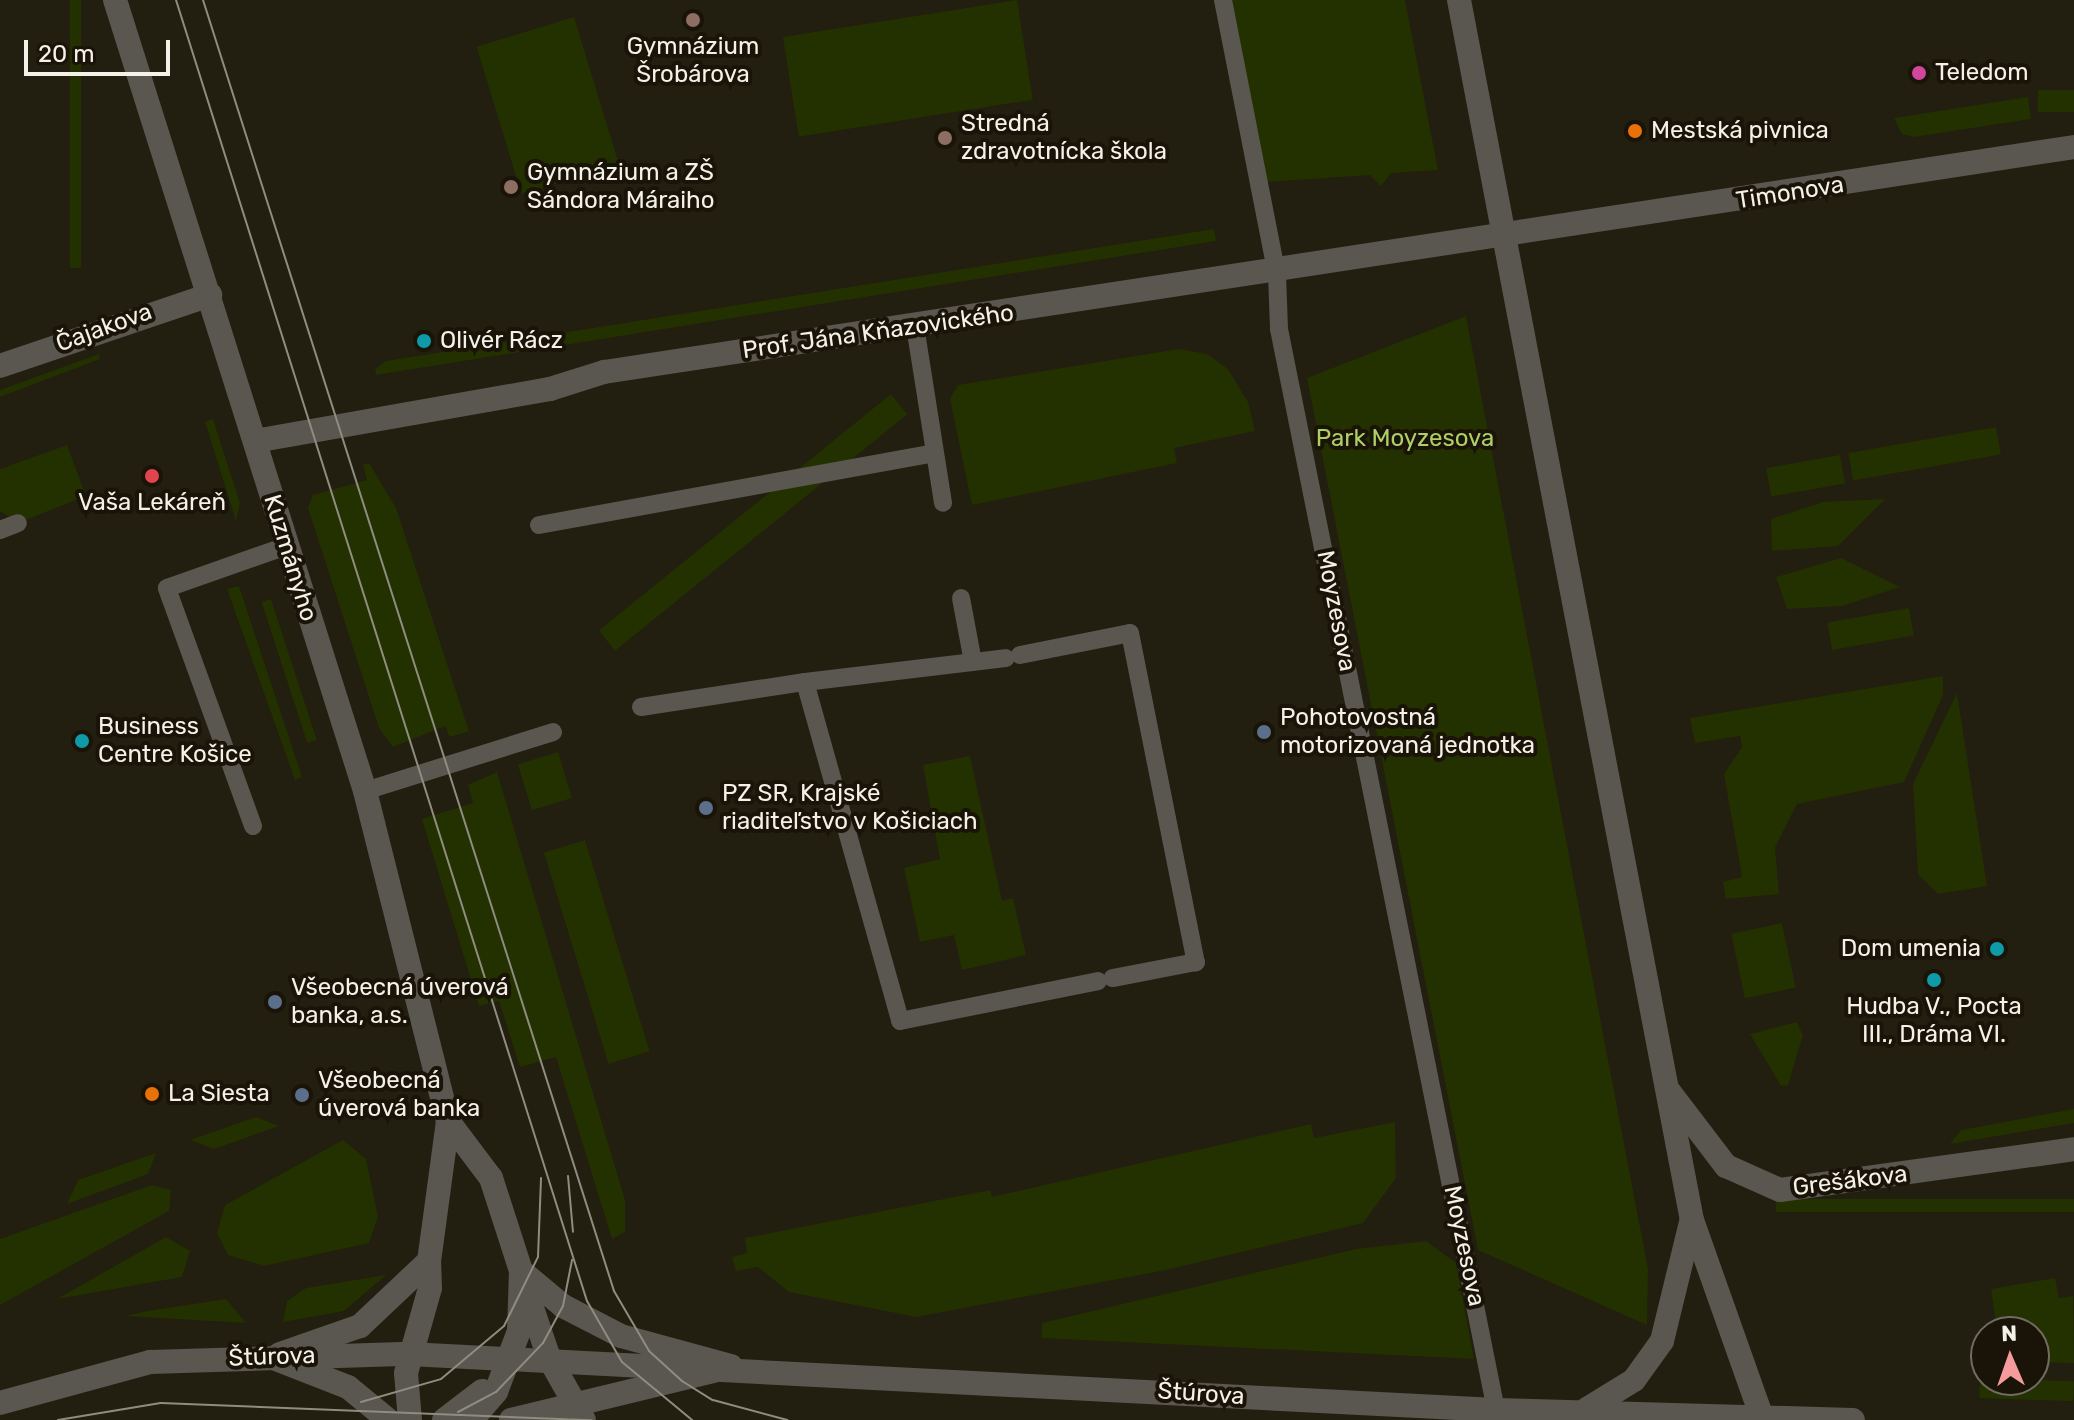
<!DOCTYPE html>
<html>
<head>
<meta charset="utf-8">
<style>
  body { margin:0 }
  #map { position:relative; width:2074px; height:1420px; overflow:hidden; background:#221e10; font-family:Rubik,sans-serif }
  div>[style] { position:absolute }
  .green>* { inset:0; background:#233000; transform-origin:0 0 }
  .service>* { height:18px; margin:-9px; padding:0 9px; transform-origin:9px; border-radius:9px; background:#5a5650 }
  .minor>* { height:24px; margin:-12px; padding:0 12px; transform-origin:12px; border-radius:12px; background:#5a5650 }
  .tertiary>* { height:24px; margin:-12px; padding:0 12px; transform-origin:12px; border-radius:12px; background:#5a5650 }
  .tram>* { height:2px; margin:-1px; padding:0 1px; transform-origin:1px; border-radius:1px; background:#8f8c80 }
  .dots>* { width:22px; height:22px; translate:-50% -50%; box-sizing:border-box; border:4px solid #191407; border-radius:50% }
  span { translate:-50% -50%; white-space:nowrap; text-align:center; line-height:1.15; -webkit-text-stroke:8px #191407; paint-order:stroke }
  .poi-label { font-size:24px; color:#f4f1e8 }
  .left { translate:0 -50%; text-align:left }
  .right { translate:-100% -50%; text-align:right }
  .street-label { font-size:24px; color:#f4f1e8 }
  .park-label { font-size:24px; color:#aecf65 }
  .north { position:absolute; left:1970px; top:1316px; width:80px; height:80px; box-sizing:border-box; background:#191407; border:2px solid #716c61; border-radius:50%; rotate:358deg; font-size:22px; font-weight:700; line-height:32px; text-align:center; color:#f4f1e8 }
  .north::after { content:''; display:block; margin:auto; width:28px; height:36px; background:#f59b9e; clip-path:polygon(50% 0,100% 100%,50% 72%,0 100%) }
  .scale { position:absolute; left:24px; top:40px; width:146px; height:36px; box-sizing:border-box; border:4px solid #f4f1e8; border-top:0; padding-left:10px; font-size:24px; line-height:28px; white-space:nowrap; color:#f4f1e8; -webkit-text-stroke:6px #191407; paint-order:stroke }
</style>
</head>
<body>
<div id="map">
  <div class="green">
    <i style="left:70px;top:0;width:11px;height:268px"></i>
    <i style="left:1017px;top:0;width:101px;height:237px;rotate:81deg"></i>
    <i style="clip-path:polygon(1232px 0,1405px 0,1438px 170px,1391px 173px,1381px 186px,1370px 175px,1267px 182px)"></i>
    <i style="left:574px;top:17px;width:154px;height:102px;rotate:73deg"></i>
    <i style="left:2074px;top:90px;width:22px;height:36px;rotate:90deg"></i>
    <i style="clip-path:polygon(2028px 97px,2031px 119px,1914px 137px,1902px 134px,1894px 118px)"></i>
    <i style="clip-path:polygon(1214px 229px,1216px 241px,376px 375px,375px 369px,386px 361px)"></i>
    <i style="clip-path:polygon(1466px 316px,1648px 1269px,1647px 1325px,1478px 1250px,1307px 378px)"></i>
    <i style="clip-path:polygon(1179px 349px,1207px 354px,1228px 369px,1248px 402px,1255px 431px,1174px 448px,1177px 463px,972px 505px,950px 399px,958px 385px)"></i>
    <i style="clip-path:polygon(99px 354px,100px 359px,0 397px,0 390px)"></i>
    <i style="left:891px;top:394px;width:26px;height:376px;rotate:51deg"></i>
    <i style="clip-path:polygon(213px 419px,240px 503px,236px 521px,205px 422px)"></i>
    <i style="left:1996px;top:427px;width:28px;height:150px;rotate:80deg"></i>
    <i style="clip-path:polygon(67px 445px,86px 496px,18px 523px,0 511px,0 469px)"></i>
    <i style="left:1840px;top:455px;width:29px;height:75px;rotate:80deg"></i>
    <i style="clip-path:polygon(369px 463px,396px 508px,469px 731px,450px 737px,445px 726px,393px 747px,379px 728px,308px 508px,313px 495px,367px 480px,363px 465px)"></i>
    <i style="clip-path:polygon(1885px 499px,1838px 546px,1772px 551px,1771px 519px,1823px 502px)"></i>
    <i style="clip-path:polygon(1841px 558px,1900px 587px,1842px 606px,1787px 609px,1776px 577px)"></i>
    <i style="clip-path:polygon(239px 586px,302px 777px,295px 780px,227px 589px)"></i>
    <i style="left:271px;top:599px;width:148px;height:10px;rotate:72deg"></i>
    <i style="left:1909px;top:608px;width:28px;height:83px;rotate:80deg"></i>
    <i style="clip-path:polygon(1943px 676px,1943px 695px,1904px 782px,1797px 804px,1775px 847px,1779px 894px,1726px 899px,1723px 882px,1742px 877px,1724px 774px,1742px 747px,1740px 736px,1695px 743px,1690px 718px)"></i>
    <i style="clip-path:polygon(1957px 693px,1987px 886px,1938px 894px,1918px 874px,1913px 784px)"></i>
    <i style="left:558px;top:752px;width:48px;height:42px;rotate:73deg"></i>
    <i style="clip-path:polygon(970px 756px,1002px 901px,1013px 898px,1026px 955px,962px 970px,954px 935px,920px 942px,904px 868px,940px 859px,923px 765px)"></i>
    <i style="clip-path:polygon(497px 772px,625px 1200px,625px 1232px,612px 1239px,556px 1057px,520px 1067px,499px 1001px,479px 1006px,422px 819px,473px 803px,468px 785px)"></i>
    <i style="left:585px;top:840px;width:221px;height:43px;rotate:73deg"></i>
    <i style="left:1782px;top:923px;width:66px;height:52px;rotate:78deg"></i>
    <i style="clip-path:polygon(1797px 1022px,1803px 1035px,1788px 1085px,1781px 1086px,1750px 1034px)"></i>
    <i style="clip-path:polygon(2074px 1109px,2074px 1123px,1950px 1144px,1961px 1130px)"></i>
    <i style="clip-path:polygon(256px 1117px,279px 1126px,214px 1149px,190px 1140px)"></i>
    <i style="clip-path:polygon(1395px 1122px,1396px 1178px,1363px 1223px,1166px 1270px,916px 1317px,789px 1292px,758px 1267px,736px 1271px,732px 1257px,747px 1253px,745px 1238px,990px 1190px,992px 1197px,1311px 1124px,1314px 1138px)"></i>
    <i style="clip-path:polygon(343px 1140px,366px 1159px,378px 1216px,369px 1243px,264px 1266px,228px 1255px,217px 1233px,225px 1205px)"></i>
    <i style="clip-path:polygon(156px 1153px,148px 1174px,67px 1204px,78px 1180px)"></i>
    <i style="clip-path:polygon(152px 1185px,171px 1190px,169px 1211px,0 1305px,0 1239px)"></i>
    <i style="left:2074px;top:1199px;width:13px;height:298px;rotate:90deg"></i>
    <i style="clip-path:polygon(166px 1237px,190px 1251px,182px 1277px,57px 1299px)"></i>
    <i style="clip-path:polygon(1426px 1241px,1456px 1263px,1474px 1359px,1041px 1338px,1042px 1323px,1356px 1249px)"></i>
    <i style="clip-path:polygon(386px 1275px,344px 1311px,283px 1322px,287px 1301px,306px 1288px)"></i>
    <i style="clip-path:polygon(2055px 1278px,2059px 1298px,2073px 1296px,2074px 1363px,2034px 1362px,2034px 1332px,1997px 1332px,1991px 1289px)"></i>
    <i style="clip-path:polygon(226px 1299px,246px 1323px,125px 1316px,147px 1311px)"></i>
    <i style="left:1980px;top:1378px;width:94px;height:20px;rotate:2deg"></i>
  </div>
  <div class="service">
    <i style="left:1223px;top:0;width:279px;rotate:78.9deg"></i>
    <i style="left:1277px;top:274px;width:55px;rotate:87.9deg"></i>
    <i style="left:1279px;top:329px;width:1103px;rotate:78.65deg"></i>
    <i style="left:915px;top:326px;width:179px;rotate:81deg"></i>
    <i style="left:539px;top:525px;width:402px;rotate:-10.3deg"></i>
    <i style="left:0;top:530px;width:19px;rotate:-21deg"></i>
    <i style="left:961px;top:598px;width:65px;rotate:79.4deg"></i>
    <i style="left:1020px;top:655px;width:112px;rotate:-11.3deg"></i>
    <i style="left:1130px;top:633px;width:336px;rotate:78.7deg"></i>
    <i style="left:1196px;top:962px;width:85px;rotate:169.1deg"></i>
    <i style="left:805px;top:682px;width:202px;rotate:-6.8deg"></i>
    <i style="left:641px;top:707px;width:166px;rotate:-8.7deg"></i>
    <i style="left:805px;top:682px;width:352px;rotate:74.3deg"></i>
    <i style="left:900px;top:1021px;width:202px;rotate:-11.4deg"></i>
    <i style="left:365px;top:791px;width:197px;rotate:-17.4deg"></i>
    <i style="left:253px;top:826px;width:253px;rotate:-109.9deg"></i>
    <i style="left:167px;top:588px;width:126px;rotate:-19.4deg"></i>
  </div>
  <div class="minor">
    <i style="left:115px;top:0;width:830px;rotate:72.46deg"></i>
    <i style="left:365px;top:791px;width:340px;rotate:75.9deg"></i>
    <i style="left:448px;top:1121px;width:141px;rotate:97.7deg"></i>
    <i style="left:429px;top:1261px;width:95px;rotate:136.7deg"></i>
    <i style="left:360px;top:1326px;width:85px;rotate:160.7deg"></i>
    <i style="left:0;top:366px;width:222px;rotate:-18.7deg"></i>
    <i style="left:255px;top:441px;width:300px;rotate:-10deg"></i>
    <i style="left:550px;top:389px;width:57px;rotate:-17.5deg"></i>
    <i style="left:604px;top:372px;width:1487px;rotate:-8.7deg"></i>
    <i style="left:1668px;top:1090px;width:96px;rotate:52.7deg"></i>
    <i style="left:1726px;top:1166px;width:59px;rotate:24deg"></i>
    <i style="left:1780px;top:1190px;width:297px;rotate:-7.9deg"></i>
    <i style="left:448px;top:1121px;width:71px;rotate:53deg"></i>
    <i style="left:491px;top:1178px;width:98px;rotate:72.1deg"></i>
    <i style="left:521px;top:1271px;width:60px;rotate:91.9deg"></i>
    <i style="left:519px;top:1331px;width:65px;rotate:110.7deg"></i>
    <i style="left:496px;top:1392px;width:37px;rotate:131deg"></i>
    <i style="left:521px;top:1271px;width:55px;rotate:39.8deg"></i>
    <i style="left:563px;top:1306px;width:65px;rotate:27.3deg"></i>
    <i style="left:621px;top:1336px;width:114px;rotate:15.3deg"></i>
    <i style="left:527px;top:1293px;width:69px;rotate:71.3deg"></i>
    <i style="left:549px;top:1358px;width:71px;rotate:60.6deg"></i>
    <i style="left:276px;top:1359px;width:77px;rotate:21.3deg"></i>
    <i style="left:348px;top:1387px;width:52px;rotate:39.5deg"></i>
    <i style="left:410px;top:1420px;width:47px;rotate:-94.9deg"></i>
    <i style="left:406px;top:1373px;width:88px;rotate:-74.2deg"></i>
    <i style="left:430px;top:1288px;width:27px;rotate:-92deg"></i>
    <i style="left:444px;top:1420px;width:48px;rotate:-37.3deg"></i>
    <i style="left:511px;top:1420px;width:209px;rotate:-13.6deg"></i>
  </div>
  <div class="tertiary">
    <i style="left:1459px;top:0;width:1242px;rotate:79.19deg"></i>
    <i style="left:1692px;top:1220px;width:212px;rotate:70.5deg"></i>
    <i style="left:0;top:1403px;width:156px;rotate:-15.3deg"></i>
    <i style="left:150px;top:1362px;width:259px;rotate:-1.8deg"></i>
    <i style="left:409px;top:1354px;width:1088px;rotate:2.95deg"></i>
    <i style="left:1496px;top:1410px;width:357px;rotate:1.6deg"></i>
    <i style="left:1587px;top:1409px;width:55px;rotate:-31.7deg"></i>
    <i style="left:1634px;top:1380px;width:48px;rotate:-54.3deg"></i>
    <i style="left:1662px;top:1341px;width:122px;rotate:-76.3deg"></i>
  </div>
  <div class="tram">
    <i style="left:176px;top:0;width:1364px;rotate:72.47deg"></i>
    <i style="left:587px;top:1301px;width:70px;rotate:60.2deg"></i>
    <i style="left:622px;top:1362px;width:91px;rotate:39.6deg"></i>
    <i style="left:203px;top:0;width:1355px;rotate:72.34deg"></i>
    <i style="left:614px;top:1291px;width:69px;rotate:59.7deg"></i>
    <i style="left:649px;top:1351px;width:45px;rotate:42.3deg"></i>
    <i style="left:682px;top:1381px;width:36px;rotate:32deg"></i>
    <i style="left:713px;top:1400px;width:77px;rotate:15.1deg"></i>
    <i style="left:568px;top:1176px;width:56px;rotate:84.9deg"></i>
    <i style="left:361px;top:1402px;width:83px;rotate:-16deg"></i>
    <i style="left:441px;top:1379px;width:82px;rotate:-40.1deg"></i>
    <i style="left:504px;top:1326px;width:77px;rotate:-63.8deg"></i>
    <i style="left:538px;top:1257px;width:79px;rotate:-87.8deg"></i>
    <i style="left:458px;top:1412px;width:43px;rotate:-27.8deg"></i>
    <i style="left:496px;top:1392px;width:68px;rotate:-46.2deg"></i>
    <i style="left:543px;top:1343px;width:42px;rotate:-61.6deg"></i>
    <i style="left:563px;top:1306px;width:47px;rotate:-78.9deg"></i>
    <i style="left:58px;top:1420px;width:104px;rotate:-9.4deg"></i>
    <i style="left:161px;top:1403px;width:431px;rotate:2.3deg"></i>
  </div>
  <div class="dots">
    <i style="left:693px;top:20px;background:#8d6e63"></i>
    <i style="left:1919px;top:73px;background:#d1479c"></i>
    <i style="left:1635px;top:131px;background:#e8710a"></i>
    <i style="left:945px;top:138px;background:#8d6e63"></i>
    <i style="left:511px;top:187px;background:#8d6e63"></i>
    <i style="left:424px;top:341px;background:#0f9aa8"></i>
    <i style="left:152px;top:476px;background:#e0444e"></i>
    <i style="left:1264px;top:732px;background:#5c6f8a"></i>
    <i style="left:82px;top:741px;background:#0f9aa8"></i>
    <i style="left:706px;top:808px;background:#5c6f8a"></i>
    <i style="left:1997px;top:949px;background:#0f9aa8"></i>
    <i style="left:1934px;top:980px;background:#0f9aa8"></i>
    <i style="left:275px;top:1002px;background:#5c6f8a"></i>
    <i style="left:152px;top:1094px;background:#e8710a"></i>
    <i style="left:302px;top:1095px;background:#5c6f8a"></i>
  </div>
  <div class="poi-label">
    <span style="left:693px;top:61px">Gymnázium<br>Šrobárova</span>
    <span class="left" style="left:1935px;top:73px">Teledom</span>
    <span class="left" style="left:961px;top:138px">Stredná<br>zdravotnícka škola</span>
    <span class="left" style="left:1651px;top:131px">Mestská pivnica</span>
    <span class="left" style="left:527px;top:187px">Gymnázium a ZŠ<br>Sándora Máraiho</span>
    <span class="left" style="left:440px;top:341px">Olivér Rácz</span>
    <span style="left:152px;top:503px">Vaša Lekáreň</span>
    <span class="left" style="left:1280px;top:732px">Pohotovostná<br>motorizovaná jednotka</span>
    <span class="left" style="left:98px;top:741px">Business<br>Centre Košice</span>
    <span class="left" style="left:722px;top:808px">PZ SR, Krajské<br>riaditeľstvo v Košiciach</span>
    <span class="right" style="left:1981px;top:949px">Dom umenia</span>
    <span class="left" style="left:291px;top:1002px">Všeobecná úverová<br>banka, a.s.</span>
    <span style="left:1934px;top:1021px">Hudba V., Pocta<br>III., Dráma VI.</span>
    <span class="left" style="left:318px;top:1095px">Všeobecná<br>úverová banka</span>
    <span class="left" style="left:168px;top:1094px">La Siesta</span>
  </div>
  <div class="street-label">
    <span style="left:1790px;top:193px;rotate:-9deg">Timonova</span>
    <span style="left:104px;top:328px;rotate:-20deg">Čajakova</span>
    <span style="left:878px;top:332px;rotate:-8deg">Prof. Jána Kňazovického</span>
    <span style="left:290px;top:558px;rotate:73deg">Kuzmányho</span>
    <span style="left:1336px;top:611px;rotate:79deg">Moyzesova</span>
    <span style="left:1850px;top:1181px;rotate:-7deg">Grešákova</span>
    <span style="left:1464px;top:1246px;rotate:78deg">Moyzesova</span>
    <span style="left:272px;top:1357px;rotate:-2deg">Štúrova</span>
    <span style="left:1201px;top:1394px;rotate:4deg">Štúrova</span>
  </div>
  <div class="park-label">
    <span style="left:1405px;top:439px">Park Moyzesova</span>
  </div>
  <div class="north">N</div>
  <div class="scale">20 m</div>
</div>
</body>
</html>
